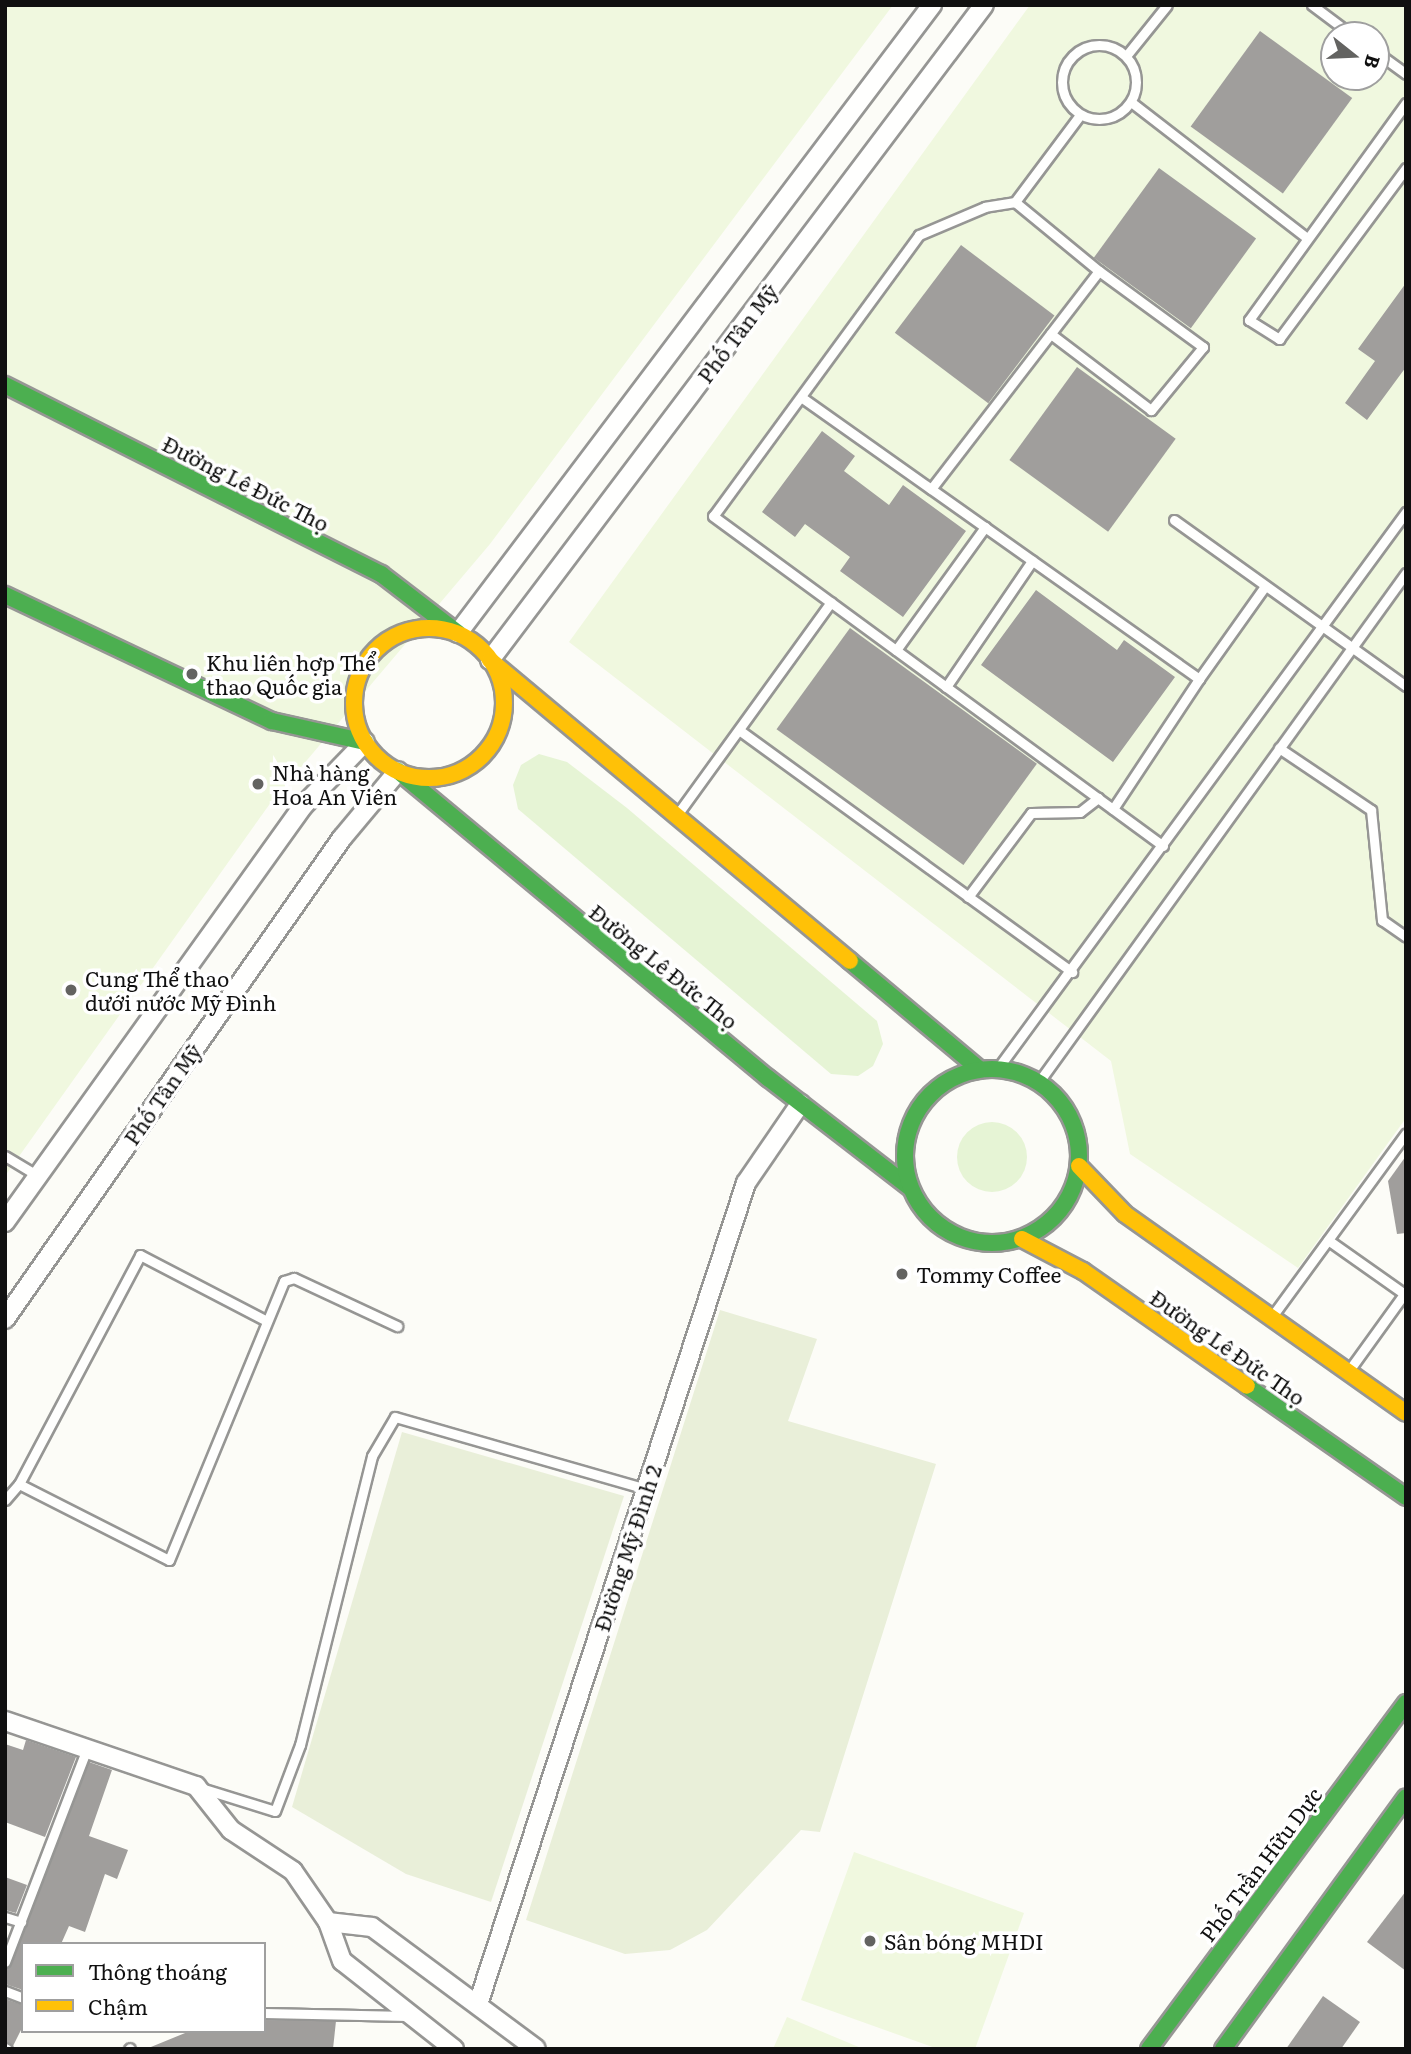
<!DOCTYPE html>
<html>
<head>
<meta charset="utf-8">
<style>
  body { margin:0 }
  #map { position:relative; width:1411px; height:2054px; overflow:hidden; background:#fcfcf7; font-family:Literata,serif }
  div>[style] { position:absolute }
  .green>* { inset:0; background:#e6f4d5 }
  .round { border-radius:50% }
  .cemetery>* { inset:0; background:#e9efd9 }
  .pitch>* { inset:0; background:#f0f8df }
  .building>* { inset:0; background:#a09e9c; transform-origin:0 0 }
  .roads { filter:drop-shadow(2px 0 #969694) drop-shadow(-2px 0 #969694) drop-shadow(0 2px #969694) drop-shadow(0 -2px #969694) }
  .lane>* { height:9px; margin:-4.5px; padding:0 4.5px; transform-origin:4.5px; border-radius:4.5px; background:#fffffe }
  .lane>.ring { margin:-4.5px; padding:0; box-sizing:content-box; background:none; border:9px solid #fffffe; border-radius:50% }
  .street>* { height:18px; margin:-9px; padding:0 9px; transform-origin:9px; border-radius:9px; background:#fffffe }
  .fast>* { height:16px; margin:-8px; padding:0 8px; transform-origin:8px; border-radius:8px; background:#4caf50 }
  .fast>.ring { margin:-8px; padding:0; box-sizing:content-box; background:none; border:16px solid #4caf50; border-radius:50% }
  .slow>* { height:16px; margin:-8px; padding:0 8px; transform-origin:8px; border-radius:8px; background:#ffc107 }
  .slow>.ring { margin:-8px; padding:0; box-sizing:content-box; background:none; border:16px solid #ffc107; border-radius:50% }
  .dots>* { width:19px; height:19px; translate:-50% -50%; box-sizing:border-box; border:4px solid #fff; border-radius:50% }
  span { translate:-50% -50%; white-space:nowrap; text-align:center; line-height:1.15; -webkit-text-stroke:7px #fff; paint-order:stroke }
  .street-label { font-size:21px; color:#101010 }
  .poi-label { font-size:21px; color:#101010 }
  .left { translate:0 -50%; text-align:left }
  .frame { position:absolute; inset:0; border:7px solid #101010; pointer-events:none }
  .legend { position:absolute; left:21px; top:1942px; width:245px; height:91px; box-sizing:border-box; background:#fff; border:2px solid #9f9f9f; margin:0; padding:9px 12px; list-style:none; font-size:21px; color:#101010 }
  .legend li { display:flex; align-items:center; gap:14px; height:35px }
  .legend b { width:35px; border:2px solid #9f9f9f }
  .north { position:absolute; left:1320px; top:21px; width:70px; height:70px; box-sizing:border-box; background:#fff; border:2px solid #9f9f9f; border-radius:50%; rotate:108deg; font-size:19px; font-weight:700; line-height:28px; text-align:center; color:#101010 }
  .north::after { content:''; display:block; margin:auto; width:24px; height:32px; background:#636361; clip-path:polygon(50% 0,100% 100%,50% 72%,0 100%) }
</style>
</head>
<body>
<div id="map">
  <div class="green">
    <i style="clip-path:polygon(539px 754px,567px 762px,627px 808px,877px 1021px,883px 1044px,873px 1066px,858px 1076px,831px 1074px,518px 809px,513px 785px,521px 765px)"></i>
    <i class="round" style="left:957px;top:1122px;width:70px;height:70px"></i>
  </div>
  <div class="cemetery">
    <i style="clip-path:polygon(720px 1310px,817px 1339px,788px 1421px,936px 1464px,820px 1832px,801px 1830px,707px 1930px,670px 1950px,625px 1954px,526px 1920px)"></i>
    <i style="clip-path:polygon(402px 1432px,624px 1496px,491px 1902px,406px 1874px,292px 1807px)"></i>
  </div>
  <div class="pitch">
    <i style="clip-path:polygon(5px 5px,893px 5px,490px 544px,269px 805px,5px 1176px)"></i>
    <i style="clip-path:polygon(evenodd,1030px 5px,1406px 5px,1406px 1118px,1298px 1268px,1130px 1154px,1111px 1061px,569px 642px,1030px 5px,1334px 35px,1376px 35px,1376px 77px,1334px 77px,1334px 35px)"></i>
    <i style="clip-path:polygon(854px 1852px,1024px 1913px,975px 2049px,938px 2049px,801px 2000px)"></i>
    <i style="clip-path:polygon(787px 2017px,861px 2048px,773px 2049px)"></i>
  </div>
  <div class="building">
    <i style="left:1260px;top:31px;width:114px;height:118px;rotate:36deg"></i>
    <i style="left:1159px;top:168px;width:120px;height:111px;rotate:36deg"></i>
    <i style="left:961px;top:245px;width:117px;height:110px;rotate:37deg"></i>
    <i style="clip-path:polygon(1406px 283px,1406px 367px,1367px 420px,1345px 403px,1375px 361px,1358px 349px)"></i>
    <i style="left:1077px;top:367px;width:122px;height:115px;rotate:36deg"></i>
    <i style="clip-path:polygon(822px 431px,855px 456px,844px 471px,889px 505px,903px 485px,966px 531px,903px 617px,840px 571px,850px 557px,805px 524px,795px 537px,762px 512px)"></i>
    <i style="clip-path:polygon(1036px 590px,1117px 650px,1124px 640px,1175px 677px,1113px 762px,981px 665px)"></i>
    <i style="left:850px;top:628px;width:231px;height:125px;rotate:36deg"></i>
    <i style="clip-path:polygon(1406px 1156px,1406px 1233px,1397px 1234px,1388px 1181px)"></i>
    <i style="clip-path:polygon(26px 1740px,76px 1757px,45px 1837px,5px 1822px,5px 1744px,23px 1750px)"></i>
    <i style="clip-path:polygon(89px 1762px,112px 1770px,89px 1836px,128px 1850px,117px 1879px,105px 1874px,85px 1932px,69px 1926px,61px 1944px,23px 1944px,23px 1990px,5px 1984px,5px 1969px)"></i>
    <i style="clip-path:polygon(5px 1877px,27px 1885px,16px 1913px,5px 1910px)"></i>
    <i style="clip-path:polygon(1406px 1891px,1406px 1971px,1367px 1942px)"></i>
    <i style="clip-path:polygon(1323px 1996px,1360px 2022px,1341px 2049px,1286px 2049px)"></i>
    <i style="clip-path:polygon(5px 1999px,23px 2005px,23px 2026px,13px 2046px,5px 2041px)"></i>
    <i style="clip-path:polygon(264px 2020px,336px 2021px,333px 2049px,146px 2049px,190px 2031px,264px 2031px)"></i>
  </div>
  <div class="roads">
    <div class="lane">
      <i style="left:1312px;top:5px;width:50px;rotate:36.9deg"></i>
      <i class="ring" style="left:1062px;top:45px;width:65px;height:65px"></i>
      <i style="left:1376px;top:52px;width:37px;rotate:36deg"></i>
      <i style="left:1126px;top:56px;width:65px;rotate:-51.2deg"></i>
      <i style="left:1131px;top:102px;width:222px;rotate:37.7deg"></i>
      <i style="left:1406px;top:103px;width:268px;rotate:125.9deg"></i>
      <i style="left:1249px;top:320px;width:36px;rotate:32deg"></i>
      <i style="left:1279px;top:339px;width:213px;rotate:-53.4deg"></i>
      <i style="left:1080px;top:115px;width:109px;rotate:126.8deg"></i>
      <i style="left:1015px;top:202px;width:30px;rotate:171deg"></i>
      <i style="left:985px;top:207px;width:72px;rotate:157deg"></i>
      <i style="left:919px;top:235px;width:348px;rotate:126.2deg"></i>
      <i style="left:713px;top:516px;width:558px;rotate:36.25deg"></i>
      <i style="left:1015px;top:202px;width:109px;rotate:39.4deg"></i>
      <i style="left:801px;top:397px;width:488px;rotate:35.3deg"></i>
      <i style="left:1199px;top:679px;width:156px;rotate:123.5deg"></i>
      <i style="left:931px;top:489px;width:275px;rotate:-52.4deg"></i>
      <i style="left:1099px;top:271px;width:129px;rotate:36.2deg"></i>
      <i style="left:1203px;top:347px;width:82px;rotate:129.5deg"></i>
      <i style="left:1151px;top:410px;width:126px;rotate:-142.8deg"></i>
      <i style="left:1174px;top:520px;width:285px;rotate:35.6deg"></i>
      <i style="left:896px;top:650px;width:152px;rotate:-54.1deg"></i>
      <i style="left:1199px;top:679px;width:114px;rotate:-54.6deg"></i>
      <i style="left:946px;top:687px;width:153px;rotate:-55.7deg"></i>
      <i style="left:739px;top:730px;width:412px;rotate:36deg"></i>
      <i style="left:1279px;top:748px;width:111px;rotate:34deg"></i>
      <i style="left:1371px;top:810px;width:111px;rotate:84.3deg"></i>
      <i style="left:1382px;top:920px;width:29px;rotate:35deg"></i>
      <i style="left:679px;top:812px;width:259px;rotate:-54.1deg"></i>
      <i style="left:968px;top:897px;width:105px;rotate:-53.1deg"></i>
      <i style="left:1031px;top:813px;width:49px;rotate:-1.2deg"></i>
      <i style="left:1080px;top:812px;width:23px;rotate:-38deg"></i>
      <i style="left:998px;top:1068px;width:690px;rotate:-53.73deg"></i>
      <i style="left:1038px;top:1083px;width:629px;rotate:-54.19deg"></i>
      <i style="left:5px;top:1156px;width:39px;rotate:31deg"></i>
      <i style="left:1328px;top:1240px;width:95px;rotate:35.2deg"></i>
      <i style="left:1273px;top:1315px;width:225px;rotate:-53.8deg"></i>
      <i style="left:1350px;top:1369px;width:92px;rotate:-54.2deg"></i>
      <i style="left:19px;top:1484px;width:259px;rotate:-62.1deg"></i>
      <i style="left:140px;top:1255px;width:143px;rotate:27.5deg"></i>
      <i style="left:5px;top:1500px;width:21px;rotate:-49deg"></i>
      <i style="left:19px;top:1484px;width:168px;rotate:26.9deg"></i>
      <i style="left:169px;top:1560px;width:302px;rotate:-67.6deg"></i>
      <i style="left:284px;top:1281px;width:10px;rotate:-17deg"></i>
      <i style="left:294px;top:1278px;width:114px;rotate:25deg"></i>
      <i style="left:201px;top:1788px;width:77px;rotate:17.3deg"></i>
      <i style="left:275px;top:1811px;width:71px;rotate:-69.3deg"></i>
      <i style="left:300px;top:1745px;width:298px;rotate:-76deg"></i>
      <i style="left:372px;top:1456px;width:45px;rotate:-59.5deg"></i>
      <i style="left:395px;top:1417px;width:261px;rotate:16deg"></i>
      <i style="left:5px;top:1917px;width:17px;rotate:17deg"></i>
      <i style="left:5px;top:1962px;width:229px;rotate:-69deg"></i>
      <i style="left:5px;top:1991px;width:19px;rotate:21deg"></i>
      <i style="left:264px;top:2013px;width:144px;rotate:1.2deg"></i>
      <i style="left:5px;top:2048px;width:2px;rotate:27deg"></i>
      <i style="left:129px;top:2049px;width:1px;rotate:-45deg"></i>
    </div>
    <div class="street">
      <i style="left:458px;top:633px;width:787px;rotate:-52.96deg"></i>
      <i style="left:490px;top:660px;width:820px;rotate:-52.98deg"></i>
      <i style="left:5px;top:1222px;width:512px;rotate:-54.38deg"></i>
      <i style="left:303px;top:806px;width:89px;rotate:-45.9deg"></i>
      <i style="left:5px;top:1319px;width:587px;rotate:-54.98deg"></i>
      <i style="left:342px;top:838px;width:87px;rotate:-50.1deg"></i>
      <i style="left:5px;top:1721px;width:202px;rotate:18.8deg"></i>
      <i style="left:196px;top:1786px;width:56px;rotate:51.5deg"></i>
      <i style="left:231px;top:1830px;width:74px;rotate:33.5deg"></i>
      <i style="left:293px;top:1871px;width:62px;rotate:55.5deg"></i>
      <i style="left:478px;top:2004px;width:864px;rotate:-71.92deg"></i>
      <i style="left:746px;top:1183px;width:96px;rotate:-55.6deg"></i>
      <i style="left:454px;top:2049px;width:142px;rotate:-141.8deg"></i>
      <i style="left:342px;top:1961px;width:41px;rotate:-109.7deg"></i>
      <i style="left:328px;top:1922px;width:44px;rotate:6.5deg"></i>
      <i style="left:372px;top:1927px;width:204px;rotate:36.6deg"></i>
    </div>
    <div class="fast">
      <i style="left:5px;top:385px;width:421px;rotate:26.7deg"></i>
      <i style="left:381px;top:574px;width:97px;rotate:37.5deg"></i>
      <i style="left:5px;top:595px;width:295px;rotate:25.3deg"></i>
      <i style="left:272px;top:721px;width:95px;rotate:12.7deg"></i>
      <i style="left:398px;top:771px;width:481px;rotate:39.7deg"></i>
      <i style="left:768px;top:1078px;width:178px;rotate:37.7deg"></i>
      <i style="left:850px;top:961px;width:168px;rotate:39.9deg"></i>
      <i class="ring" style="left:905px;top:1069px;width:158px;height:158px"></i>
      <i style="left:1247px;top:1386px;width:194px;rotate:34.9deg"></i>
      <i style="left:1149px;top:2049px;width:431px;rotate:-53.4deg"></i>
      <i style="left:1223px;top:2049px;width:311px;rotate:-54deg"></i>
    </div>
    <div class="slow">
      <i class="ring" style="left:354px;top:628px;width:134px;height:134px"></i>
      <i style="left:490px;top:660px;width:469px;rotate:39.9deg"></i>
      <i style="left:1079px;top:1166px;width:66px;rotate:46.2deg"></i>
      <i style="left:1125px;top:1214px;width:344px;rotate:35.3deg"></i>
      <i style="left:1022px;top:1239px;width:69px;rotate:27.7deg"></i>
      <i style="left:1083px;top:1271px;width:200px;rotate:35deg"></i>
    </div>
  </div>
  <div class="dots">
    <i style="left:192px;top:674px;background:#636361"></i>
    <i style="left:258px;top:784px;background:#636361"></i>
    <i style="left:71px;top:990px;background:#636361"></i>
    <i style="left:902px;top:1274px;background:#636361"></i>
    <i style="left:870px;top:1941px;background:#636361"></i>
  </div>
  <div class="street-label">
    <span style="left:737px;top:333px;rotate:-53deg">Phố Tân Mỹ</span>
    <span style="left:246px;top:483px;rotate:27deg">Đường Lê Đức Thọ</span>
    <span style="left:664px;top:966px;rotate:39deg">Đường Lê Đức Thọ</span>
    <span style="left:162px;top:1094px;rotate:-55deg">Phố Tân Mỹ</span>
    <span style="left:1228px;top:1347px;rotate:35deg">Đường Lê Đức Thọ</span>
    <span style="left:627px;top:1548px;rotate:-72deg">Đường Mỹ Đình 2</span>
    <span style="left:1260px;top:1864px;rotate:-53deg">Phố Trần Hữu Dực</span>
  </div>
  <div class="poi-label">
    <span class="left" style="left:206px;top:674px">Khu liên hợp Thể<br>thao Quốc gia</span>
    <span class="left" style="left:272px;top:784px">Nhà hàng<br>Hoa An Viên</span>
    <span class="left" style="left:85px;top:990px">Cung Thể thao<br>dưới nước Mỹ Đình</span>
    <span class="left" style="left:916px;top:1274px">Tommy Coffee</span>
    <span class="left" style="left:884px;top:1941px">Sân bóng MHDI</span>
  </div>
  <div class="frame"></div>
  <ul class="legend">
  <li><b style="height:9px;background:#4caf50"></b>Thông thoáng</li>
  <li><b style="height:9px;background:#ffc107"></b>Chậm</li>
  </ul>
  <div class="north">B</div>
</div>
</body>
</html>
